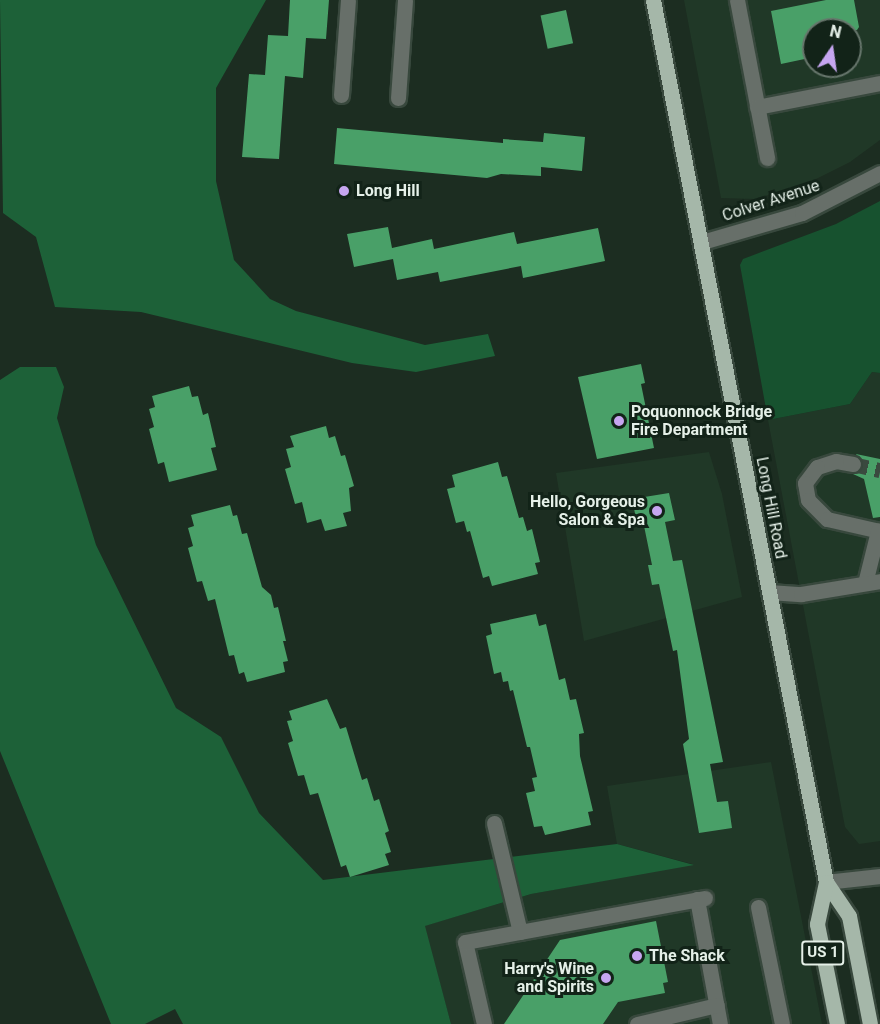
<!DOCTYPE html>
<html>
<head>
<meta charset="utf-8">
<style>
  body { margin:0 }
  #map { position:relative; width:880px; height:1024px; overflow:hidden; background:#1c2d21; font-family:Roboto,sans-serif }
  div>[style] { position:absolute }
  .built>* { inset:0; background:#203827 }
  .green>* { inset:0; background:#17522f }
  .forest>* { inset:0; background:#1d6138 }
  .building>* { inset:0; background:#49a068; transform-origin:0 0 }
  .minor-tunnel>* { height:15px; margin-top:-7.5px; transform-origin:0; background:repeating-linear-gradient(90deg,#3a4a3f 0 15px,transparent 0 23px) }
  .roads { filter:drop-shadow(2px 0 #38483d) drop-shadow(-2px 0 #38483d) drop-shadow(0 2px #38483d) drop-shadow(0 -2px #38483d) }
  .minor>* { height:15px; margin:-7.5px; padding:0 7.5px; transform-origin:7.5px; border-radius:7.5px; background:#676f69 }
  .major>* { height:15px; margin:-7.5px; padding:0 7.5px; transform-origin:7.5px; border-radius:7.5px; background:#a5b7a9 }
  .dots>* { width:16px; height:16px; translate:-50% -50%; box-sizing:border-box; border:3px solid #122318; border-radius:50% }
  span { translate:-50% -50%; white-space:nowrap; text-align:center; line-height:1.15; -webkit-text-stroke:6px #122318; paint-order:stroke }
  .shield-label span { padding:2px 4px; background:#122318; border:2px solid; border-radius:4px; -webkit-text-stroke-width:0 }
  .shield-label { font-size:15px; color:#e5f0e8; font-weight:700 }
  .poi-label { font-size:16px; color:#e5f0e8; font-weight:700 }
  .left { translate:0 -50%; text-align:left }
  .right { translate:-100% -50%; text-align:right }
  .street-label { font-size:16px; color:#e5f0e8 }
  .north { position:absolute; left:802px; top:18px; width:60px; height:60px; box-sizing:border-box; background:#122318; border:2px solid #66756b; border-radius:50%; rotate:13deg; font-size:16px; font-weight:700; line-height:24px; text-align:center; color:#e5f0e8 }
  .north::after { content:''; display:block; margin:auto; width:21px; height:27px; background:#c6a6f0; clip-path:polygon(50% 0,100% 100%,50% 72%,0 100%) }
</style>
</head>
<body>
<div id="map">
  <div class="built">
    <i style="clip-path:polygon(evenodd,684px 0,880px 0,880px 140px,850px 162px,802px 186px,754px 199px,721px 198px,684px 0,814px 30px,850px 30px,850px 66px,814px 66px,814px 30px)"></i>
    <i style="clip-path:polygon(872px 372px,880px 373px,880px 841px,859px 844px,845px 827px,768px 420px,850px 404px)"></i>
    <i style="clip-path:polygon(709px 452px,722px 494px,742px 597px,584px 641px,556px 473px)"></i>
    <i style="clip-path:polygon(771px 762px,822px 1024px,451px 1024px,424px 926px,531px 894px,692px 864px,617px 844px,607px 786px)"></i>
  </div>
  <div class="green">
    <i style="clip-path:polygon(880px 201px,880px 373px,872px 372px,850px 404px,768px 420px,740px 265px,743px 259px,836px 224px)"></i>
  </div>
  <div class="forest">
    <i style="clip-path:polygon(0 0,266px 0,216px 88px,216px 181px,234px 260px,270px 299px,296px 311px,425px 345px,488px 334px,495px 356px,416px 372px,352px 363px,141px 312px,55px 307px,36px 237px,3px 213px)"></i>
    <i style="clip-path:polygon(20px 367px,56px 367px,64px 387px,57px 418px,96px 545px,176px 708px,221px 737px,259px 813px,323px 880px,617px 844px,694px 865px,531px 894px,425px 926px,451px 1024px,183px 1024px,175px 1009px,145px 1024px,111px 1024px,0 751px,0 380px)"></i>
  </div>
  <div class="building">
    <i style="clip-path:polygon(290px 0,329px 0,326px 39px,306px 38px,303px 78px,285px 76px,279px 159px,242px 157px,249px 74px,265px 75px,268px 35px,288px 36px)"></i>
    <i style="clip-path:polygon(826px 0,854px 0,859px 27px,857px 30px,814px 30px,814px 57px,781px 64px,771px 11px)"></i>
    <i style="left:566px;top:10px;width:34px;height:26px;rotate:78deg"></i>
    <i style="clip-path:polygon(337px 128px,503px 143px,503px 139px,543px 142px,544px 133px,585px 137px,582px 171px,541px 167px,541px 176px,501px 174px,487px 178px,334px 164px)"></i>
    <i style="clip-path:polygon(388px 227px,392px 248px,432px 239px,434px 249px,514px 232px,517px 244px,598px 228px,605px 261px,523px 278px,521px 266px,440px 282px,438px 272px,397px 280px,393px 259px,354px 267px,347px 234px)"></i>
    <i style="clip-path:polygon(641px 364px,645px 383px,641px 384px,654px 448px,597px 459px,578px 377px)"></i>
    <i style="clip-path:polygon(189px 386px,192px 397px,198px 396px,203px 415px,208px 413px,216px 447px,211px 448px,217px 470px,169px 482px,164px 462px,158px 464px,149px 429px,154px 427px,149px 409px,155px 407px,152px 396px)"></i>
    <i style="clip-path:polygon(326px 426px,329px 438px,335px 436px,341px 456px,345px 455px,354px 486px,349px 488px,351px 511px,343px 513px,347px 526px,325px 531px,321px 519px,307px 523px,302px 502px,295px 504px,285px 469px,291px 467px,286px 449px,294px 447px,290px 436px)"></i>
    <i style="clip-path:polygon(856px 454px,880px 459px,880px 517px,873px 518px,864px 479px,853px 474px,863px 465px)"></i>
    <i style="clip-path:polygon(498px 462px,502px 477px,507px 476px,519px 518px,523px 517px,527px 531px,532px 529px,540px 562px,535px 563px,538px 574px,492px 586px,489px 576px,483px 578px,470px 531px,467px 532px,464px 521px,456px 523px,447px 489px,455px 487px,452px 475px)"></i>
    <i style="clip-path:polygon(669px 493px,675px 520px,665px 522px,673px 561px,682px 560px,723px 762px,710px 764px,717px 802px,728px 801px,732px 828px,699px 833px,683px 744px,689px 739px,677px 650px,673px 651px,659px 584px,652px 585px,648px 565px,652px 565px,643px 521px,637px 523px,632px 499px)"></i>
    <i style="clip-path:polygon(230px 505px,233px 516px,237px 515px,242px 534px,247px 533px,262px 587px,271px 595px,274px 608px,278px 607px,286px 641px,283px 641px,288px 661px,283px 662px,285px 672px,247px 682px,244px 672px,239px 674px,234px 655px,229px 656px,215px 599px,208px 601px,202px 581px,197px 582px,188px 548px,193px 546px,188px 528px,194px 526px,191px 515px)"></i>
    <i style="clip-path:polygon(536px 614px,539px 626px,546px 624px,559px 680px,565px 678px,570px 700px,576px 699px,584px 733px,579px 734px,580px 756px,593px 811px,588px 812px,591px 825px,545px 835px,542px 826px,534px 827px,526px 793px,535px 791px,532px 778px,537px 777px,530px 747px,527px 747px,513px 690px,510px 691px,508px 681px,503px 682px,501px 672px,494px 674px,486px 636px,492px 634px,490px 624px)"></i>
    <i style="clip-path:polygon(327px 699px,340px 729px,346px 727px,362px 780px,367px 778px,374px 801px,379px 799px,389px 831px,385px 833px,391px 852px,385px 854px,389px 865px,350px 877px,346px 865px,341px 867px,318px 793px,310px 795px,304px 775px,298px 776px,288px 743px,293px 741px,287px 721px,292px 720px,289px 711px)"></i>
    <i style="clip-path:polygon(656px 921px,668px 982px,663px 983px,665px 993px,618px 1002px,603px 1024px,504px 1024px,560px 940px)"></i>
  </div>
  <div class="minor-tunnel">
    <i style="left:853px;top:464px;width:28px;rotate:13deg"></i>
  </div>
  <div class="roads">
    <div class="minor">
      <i style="left:737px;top:0;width:161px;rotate:79.2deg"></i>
      <i style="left:341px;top:95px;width:95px;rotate:-85.8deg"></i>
      <i style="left:398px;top:98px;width:98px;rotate:-85.9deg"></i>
      <i style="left:757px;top:107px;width:125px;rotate:-11deg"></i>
      <i style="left:702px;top:242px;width:104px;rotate:-16.2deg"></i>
      <i style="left:802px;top:213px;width:88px;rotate:-27.1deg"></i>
      <i style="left:853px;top:464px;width:17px;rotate:-170deg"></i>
      <i style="left:836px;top:461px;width:20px;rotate:162deg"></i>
      <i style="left:817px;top:467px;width:20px;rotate:127deg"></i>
      <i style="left:805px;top:483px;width:17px;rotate:80deg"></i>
      <i style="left:808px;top:500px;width:27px;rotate:45deg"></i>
      <i style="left:827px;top:519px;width:54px;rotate:12.8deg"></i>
      <i style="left:865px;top:583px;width:54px;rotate:-76deg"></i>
      <i style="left:769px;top:592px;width:32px;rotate:4deg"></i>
      <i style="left:801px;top:594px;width:80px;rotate:-9.3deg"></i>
      <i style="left:494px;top:823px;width:112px;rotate:76.6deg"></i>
      <i style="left:826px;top:882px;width:54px;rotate:-6.3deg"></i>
      <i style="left:697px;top:899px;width:127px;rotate:79.6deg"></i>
      <i style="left:758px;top:907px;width:119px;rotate:78.4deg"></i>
      <i style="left:484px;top:1024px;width:84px;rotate:-103deg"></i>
      <i style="left:465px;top:942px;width:244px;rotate:-10.4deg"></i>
      <i style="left:637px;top:1024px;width:82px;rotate:-13.4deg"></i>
    </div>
    <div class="major">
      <i style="left:653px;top:0;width:899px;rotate:78.9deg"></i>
      <i style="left:826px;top:882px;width:41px;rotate:55.9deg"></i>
      <i style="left:849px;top:916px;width:110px;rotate:79deg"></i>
      <i style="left:826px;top:882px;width:43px;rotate:102.1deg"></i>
      <i style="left:817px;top:924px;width:102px;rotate:78.7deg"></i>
    </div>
  </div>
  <div class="dots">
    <i style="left:344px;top:191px;background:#c6a6f0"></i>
    <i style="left:619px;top:421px;background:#c6a6f0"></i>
    <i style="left:657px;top:511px;background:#c6a6f0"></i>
    <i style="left:637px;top:956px;background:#c6a6f0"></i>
    <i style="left:606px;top:978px;background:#c6a6f0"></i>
  </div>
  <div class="shield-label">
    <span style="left:823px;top:953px">US 1</span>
  </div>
  <div class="poi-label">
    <span class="left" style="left:356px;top:191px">Long Hill</span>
    <span class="left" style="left:631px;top:421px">Poquonnock Bridge<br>Fire Department</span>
    <span class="right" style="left:645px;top:511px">Hello, Gorgeous<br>Salon &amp; Spa</span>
    <span class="left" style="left:649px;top:956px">The Shack</span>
    <span class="right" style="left:594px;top:978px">Harry's Wine<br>and Spirits</span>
  </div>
  <div class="street-label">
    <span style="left:771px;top:201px;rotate:-18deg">Colver Avenue</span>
    <span style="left:771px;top:508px;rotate:79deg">Long Hill Road</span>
  </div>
  <div class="north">N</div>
</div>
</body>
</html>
